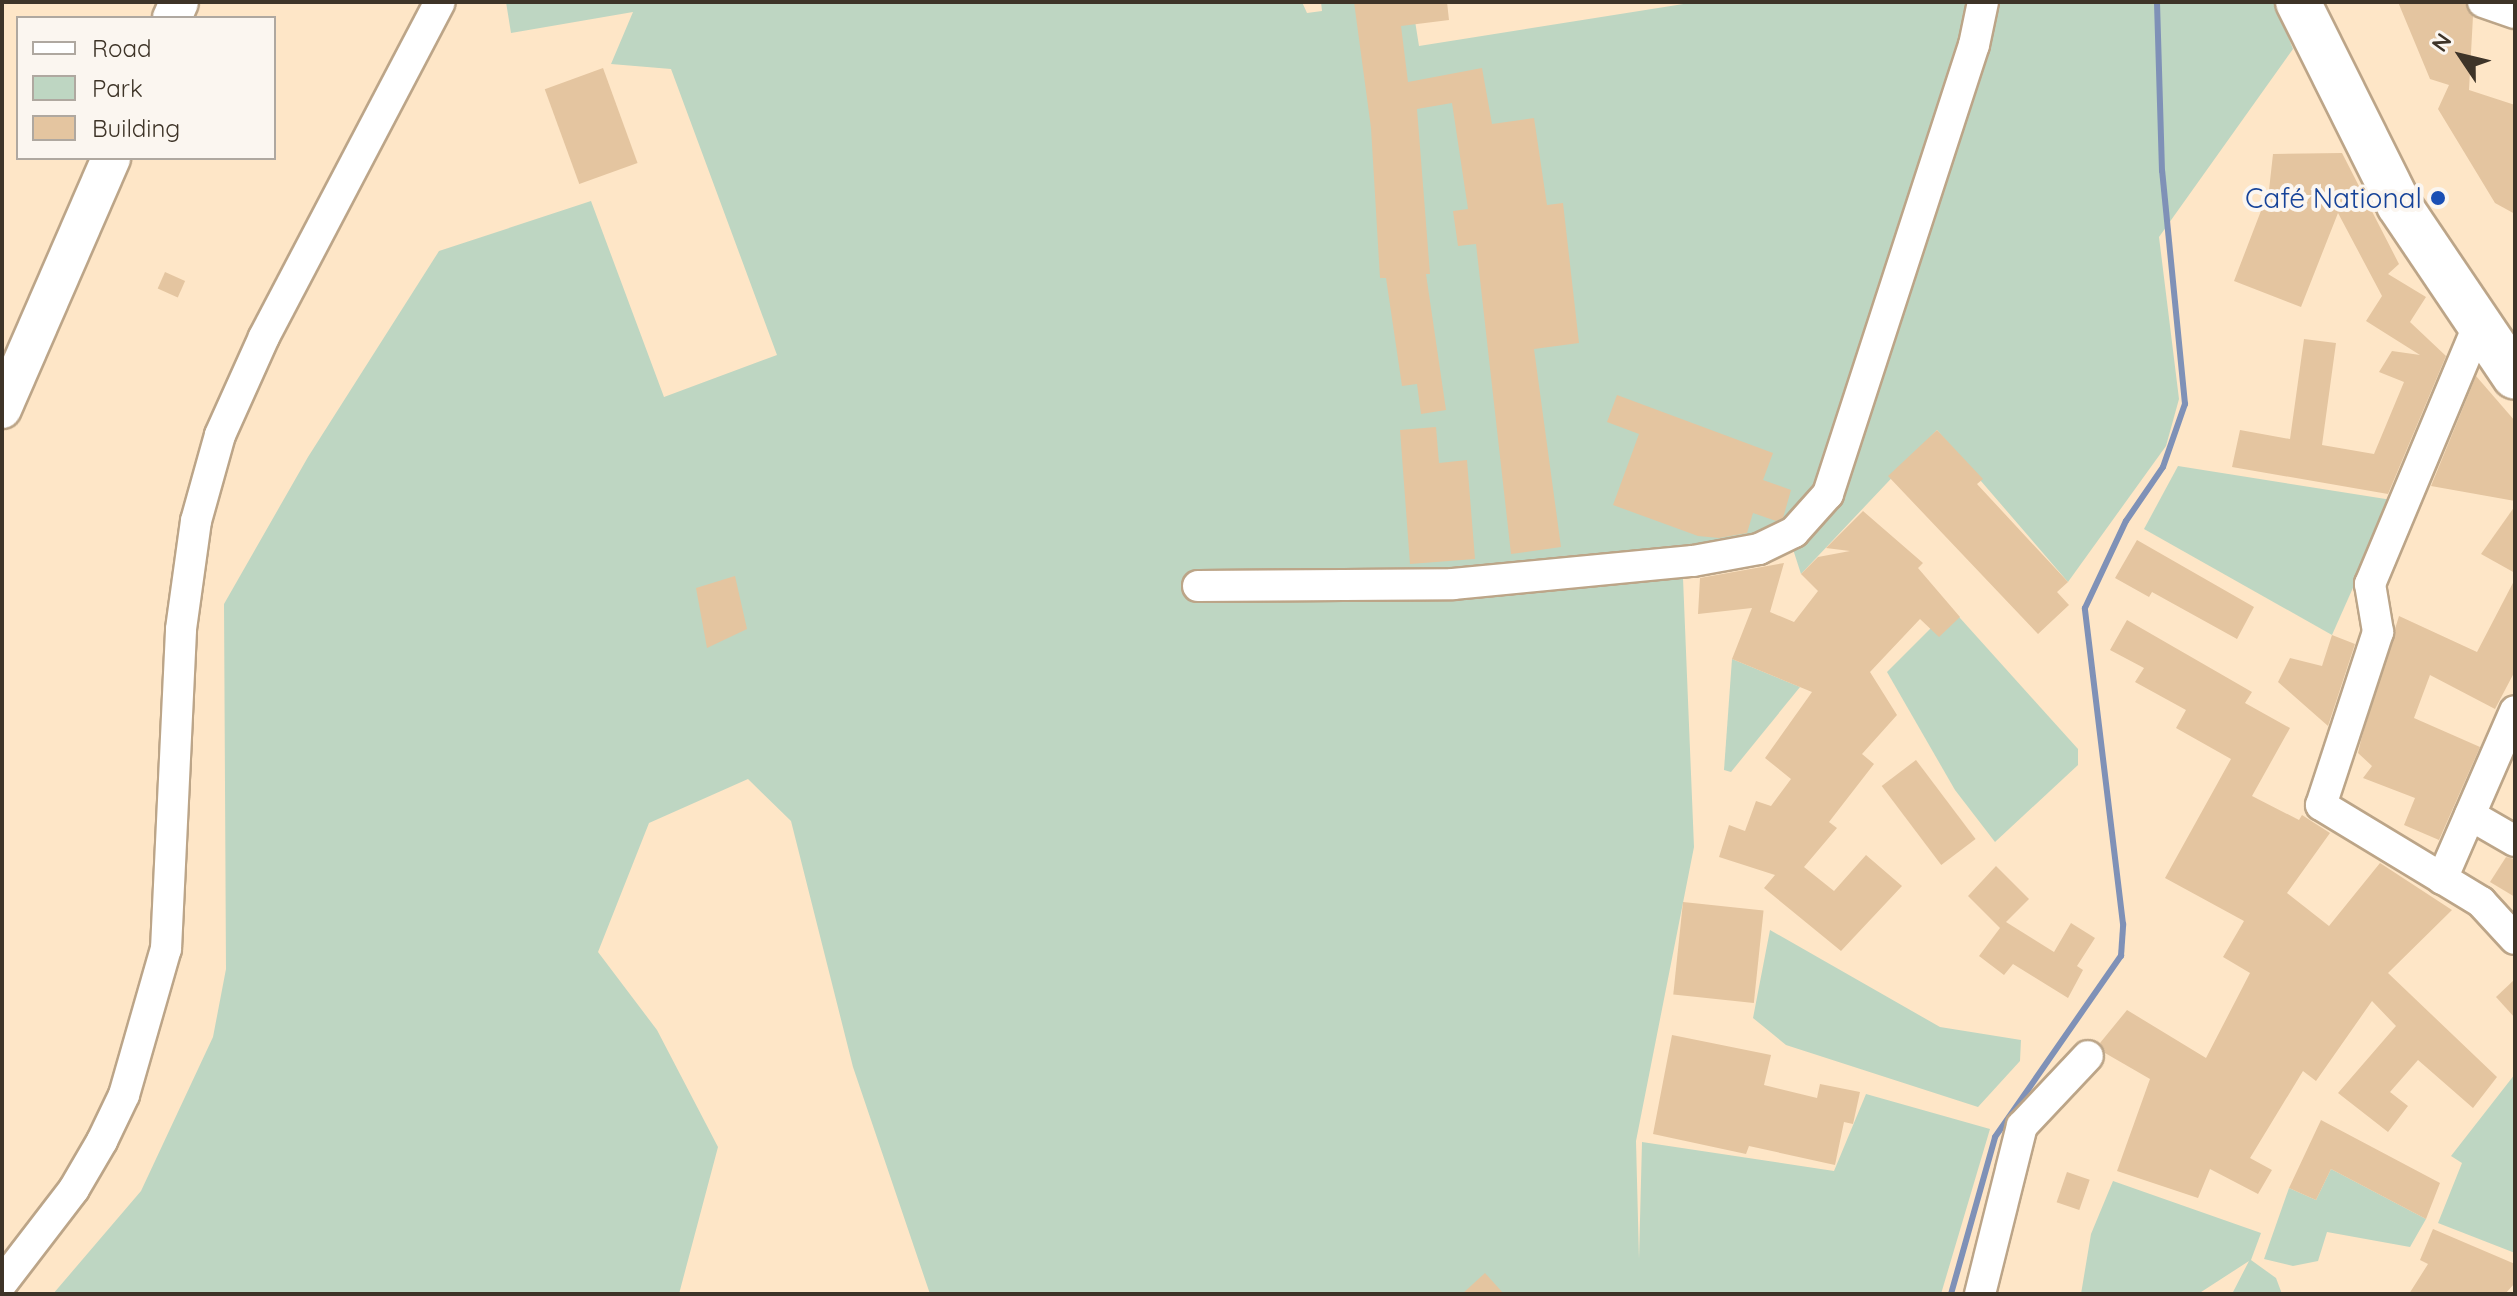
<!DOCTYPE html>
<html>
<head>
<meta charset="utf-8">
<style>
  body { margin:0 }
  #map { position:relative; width:2517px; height:1296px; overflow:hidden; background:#fee6c7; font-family:Quicksand,sans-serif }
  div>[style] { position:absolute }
  .green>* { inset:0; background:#bed6c2 }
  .stream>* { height:6px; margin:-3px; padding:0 3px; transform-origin:3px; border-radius:3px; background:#7f91b7 }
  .building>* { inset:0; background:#e4c5a0; transform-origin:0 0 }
  .roads { filter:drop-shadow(2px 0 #bca588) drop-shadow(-2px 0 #bca588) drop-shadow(0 2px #bca588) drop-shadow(0 -2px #bca588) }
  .minor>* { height:30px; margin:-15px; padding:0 15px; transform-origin:15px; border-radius:15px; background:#fff }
  .major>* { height:38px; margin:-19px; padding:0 19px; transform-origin:19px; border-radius:19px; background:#fff }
  .highway>* { height:44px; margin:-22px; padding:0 22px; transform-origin:22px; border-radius:22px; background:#fff }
  .dots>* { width:22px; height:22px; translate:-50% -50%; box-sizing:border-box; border:4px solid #fbf6f0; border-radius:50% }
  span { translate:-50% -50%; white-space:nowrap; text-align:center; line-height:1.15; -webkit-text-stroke:8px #fbf6f0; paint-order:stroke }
  .transit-label { font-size:28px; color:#164399 }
  .right { translate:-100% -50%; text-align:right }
  .frame { position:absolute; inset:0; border:4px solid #3e3428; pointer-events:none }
  .legend { position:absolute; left:16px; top:16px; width:260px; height:144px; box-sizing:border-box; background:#fbf6f0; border:2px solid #afa8a0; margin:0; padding:10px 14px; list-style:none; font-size:24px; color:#3e3428 }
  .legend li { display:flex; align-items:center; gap:16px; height:40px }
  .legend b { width:40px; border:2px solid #afa8a0 }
  .north { position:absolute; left:2421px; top:16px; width:80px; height:80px; -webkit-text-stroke:6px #fbf6f0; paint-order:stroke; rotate:305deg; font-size:22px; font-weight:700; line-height:32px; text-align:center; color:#3e3428 }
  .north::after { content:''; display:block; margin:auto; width:28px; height:36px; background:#3e3428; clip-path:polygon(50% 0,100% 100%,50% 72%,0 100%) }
</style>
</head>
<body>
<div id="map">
  <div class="green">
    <i style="clip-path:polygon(506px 2px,1302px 2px,1307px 13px,1322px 11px,1321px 2px,1412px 2px,1419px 46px,1696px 2px,2275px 2px,2293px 49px,2159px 237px,2179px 399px,2166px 446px,2068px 582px,1937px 430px,1801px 574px,1791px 543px,1414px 577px,1683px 578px,1694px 847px,1636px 1141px,1639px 1259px,1642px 1142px,1834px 1171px,1866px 1094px,1990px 1129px,1941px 1294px,930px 1294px,853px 1067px,791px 821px,748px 779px,649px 823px,598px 952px,657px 1030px,718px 1147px,679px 1294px,53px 1294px,141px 1191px,213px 1037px,226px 969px,224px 604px,308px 457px,439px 251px,591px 201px,664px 397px,777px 355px,671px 69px,611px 64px,633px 12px,511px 33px)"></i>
    <i style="clip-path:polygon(2178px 466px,2392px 500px,2332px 635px,2144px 529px)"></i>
    <i style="clip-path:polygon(1951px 608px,2078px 749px,2078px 765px,1995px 842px,1955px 790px,1887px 672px)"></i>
    <i style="clip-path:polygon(1732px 659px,1800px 687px,1731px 772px,1724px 770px)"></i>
    <i style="clip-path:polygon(1770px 930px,1940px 1027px,2021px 1040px,2020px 1061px,1978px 1107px,1786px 1045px,1753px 1018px)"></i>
    <i style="clip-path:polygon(2515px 1074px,2515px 1253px,2438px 1223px,2462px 1163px,2451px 1156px)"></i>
    <i style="clip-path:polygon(2331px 1169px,2426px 1219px,2410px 1247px,2327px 1232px,2318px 1261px,2293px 1266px,2264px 1259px,2289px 1188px,2316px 1200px)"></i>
    <i style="clip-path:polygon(2113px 1181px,2261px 1233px,2251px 1260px,2276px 1278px,2282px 1294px,2232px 1294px,2249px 1261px,2198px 1294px,2081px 1294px,2091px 1234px)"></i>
  </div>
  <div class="stream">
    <i style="left:1951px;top:1294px;width:163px;rotate:-74.3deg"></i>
    <i style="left:1995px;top:1137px;width:221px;rotate:-55.2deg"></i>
    <i style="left:2121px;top:956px;width:32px;rotate:-86deg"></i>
    <i style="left:2123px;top:924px;width:318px;rotate:-96.9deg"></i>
    <i style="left:2085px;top:608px;width:96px;rotate:-64.8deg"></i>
    <i style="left:2126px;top:521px;width:65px;rotate:-55.6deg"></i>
    <i style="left:2163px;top:467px;width:67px;rotate:-70.8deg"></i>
    <i style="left:2185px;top:404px;width:234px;rotate:-95.6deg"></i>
    <i style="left:2162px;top:171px;width:169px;rotate:-91.7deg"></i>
  </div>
  <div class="building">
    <i style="clip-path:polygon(1354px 2px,1447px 2px,1449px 20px,1401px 26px,1408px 82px,1482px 68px,1492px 124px,1534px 118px,1547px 205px,1563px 203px,1579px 343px,1534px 349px,1561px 547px,1511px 554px,1476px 244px,1458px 246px,1453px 211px,1468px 209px,1452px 103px,1417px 109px,1430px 274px,1426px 274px,1446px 410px,1421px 414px,1417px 384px,1402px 386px,1386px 278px,1380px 278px,1371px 128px)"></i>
    <i style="clip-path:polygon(2398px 2px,2465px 2px,2473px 16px,2469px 90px,2515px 105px,2515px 214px,2495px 203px,2438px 109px,2449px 85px,2430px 79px)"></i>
    <i style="left:603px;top:68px;width:101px;height:62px;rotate:70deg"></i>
    <i style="clip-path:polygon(2342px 153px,2399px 264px,2388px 274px,2426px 297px,2410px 322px,2446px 356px,2388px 494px,2232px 467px,2240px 430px,2290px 439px,2304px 339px,2336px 343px,2322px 445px,2374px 454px,2404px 382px,2379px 372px,2392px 351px,2420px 355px,2366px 321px,2382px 296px,2338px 213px,2301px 307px,2234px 281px,2269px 190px,2273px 154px)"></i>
    <i style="left:165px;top:272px;width:22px;height:18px;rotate:24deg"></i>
    <i style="clip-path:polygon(2476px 376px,2515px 421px,2515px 501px,2431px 486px)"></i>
    <i style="clip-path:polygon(1617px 395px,1773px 453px,1763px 480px,1791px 490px,1783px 518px,1776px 521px,1753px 513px,1747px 533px,1719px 538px,1698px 536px,1613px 505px,1639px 434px,1607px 422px)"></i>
    <i style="clip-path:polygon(1436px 427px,1439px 463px,1467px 460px,1475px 559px,1410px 564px,1400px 430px)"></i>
    <i style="clip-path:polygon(1937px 430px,1983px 479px,1977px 484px,2068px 582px,2057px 592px,2069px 605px,2038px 634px,1888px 476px)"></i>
    <i style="clip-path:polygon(2515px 506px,2515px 573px,2481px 554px)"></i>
    <i style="clip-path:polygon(1863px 511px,1923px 563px,1918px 568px,1960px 617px,1939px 637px,1920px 619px,1870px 672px,1897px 715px,1862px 754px,1874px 764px,1829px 822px,1837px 828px,1804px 867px,1834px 891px,1866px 855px,1902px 886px,1841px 951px,1764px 888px,1775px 875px,1719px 857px,1729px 825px,1745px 831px,1756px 801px,1771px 806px,1791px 779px,1765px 758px,1812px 692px,1732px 659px,1752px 608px,1698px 614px,1700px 578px,1784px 563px,1770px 612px,1794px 622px,1818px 591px,1801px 574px,1818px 557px,1850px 551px,1826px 548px)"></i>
    <i style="clip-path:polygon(2137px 540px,2254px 607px,2237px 639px,2152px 592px,2149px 597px,2115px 578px)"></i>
    <i style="clip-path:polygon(735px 576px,747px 629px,707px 648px,696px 588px)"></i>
    <i style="clip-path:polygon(2515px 579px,2515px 671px,2495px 709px,2430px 675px,2414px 718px,2480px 747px,2439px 840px,2404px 825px,2415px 798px,2363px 778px,2372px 766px,2358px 753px,2361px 740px,2399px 616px,2477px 652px)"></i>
    <i style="clip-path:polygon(2127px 620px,2252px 692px,2245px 703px,2290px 728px,2252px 796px,2299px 820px,2302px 815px,2330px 833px,2287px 893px,2329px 926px,2380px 863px,2452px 910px,2388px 973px,2497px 1077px,2473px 1108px,2418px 1060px,2390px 1092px,2408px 1106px,2388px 1132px,2338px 1093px,2396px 1026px,2372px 1001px,2316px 1081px,2303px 1071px,2250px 1158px,2272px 1170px,2258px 1194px,2210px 1169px,2198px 1198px,2117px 1171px,2150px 1079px,2105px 1053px,2100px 1043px,2127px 1010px,2206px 1058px,2250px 973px,2223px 957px,2244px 921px,2165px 878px,2231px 759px,2176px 728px,2186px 710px,2135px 682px,2144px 668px,2110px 650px)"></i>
    <i style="clip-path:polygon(2332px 635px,2355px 644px,2328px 726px,2278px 682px,2290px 658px,2322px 666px)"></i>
    <i style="left:1916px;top:760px;width:99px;height:43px;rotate:53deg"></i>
    <i style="clip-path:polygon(2506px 857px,2515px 859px,2515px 897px,2490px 882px)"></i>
    <i style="clip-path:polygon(1996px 866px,2029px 899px,2006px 922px,2054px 952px,2071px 923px,2095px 938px,2077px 966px,2083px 970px,2068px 998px,2013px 964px,2004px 975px,1979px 956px,2000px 928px,1968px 896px)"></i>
    <i style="left:1683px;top:902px;width:81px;height:93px;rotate:6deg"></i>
    <i style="clip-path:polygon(2515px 979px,2515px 1018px,2496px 997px)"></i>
    <i style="clip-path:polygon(1672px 1035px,1771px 1055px,1764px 1085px,1817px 1098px,1820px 1084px,1860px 1092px,1853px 1124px,1844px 1122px,1835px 1165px,1749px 1146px,1746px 1154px,1653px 1134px)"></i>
    <i style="clip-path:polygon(2321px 1120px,2440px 1183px,2426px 1219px,2331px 1169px,2316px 1200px,2289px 1188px)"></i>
    <i style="left:2067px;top:1172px;width:24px;height:32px;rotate:19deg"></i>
    <i style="clip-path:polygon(2433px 1229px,2515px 1264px,2515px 1283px,2505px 1294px,2409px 1294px,2428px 1264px,2420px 1260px)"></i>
    <i style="clip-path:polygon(1485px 1273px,1504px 1294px,1462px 1294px)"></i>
  </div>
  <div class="roads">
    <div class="minor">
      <i style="left:2483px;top:2px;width:34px;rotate:19deg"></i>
      <i style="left:2478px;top:326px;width:280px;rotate:112.7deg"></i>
      <i style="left:2370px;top:584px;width:49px;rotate:80.5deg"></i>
      <i style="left:2378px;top:632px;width:182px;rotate:108.2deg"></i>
      <i style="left:2321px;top:805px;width:187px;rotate:31.2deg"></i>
      <i style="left:2481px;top:902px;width:50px;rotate:47.4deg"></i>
      <i style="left:1198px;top:586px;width:255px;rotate:-0.4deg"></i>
      <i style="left:1453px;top:584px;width:241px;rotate:-5.5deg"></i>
      <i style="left:1693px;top:561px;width:67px;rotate:-10.3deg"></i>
      <i style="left:1759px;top:549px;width:39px;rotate:-26deg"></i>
      <i style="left:1794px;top:532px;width:51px;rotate:-48.2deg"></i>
      <i style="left:1828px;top:494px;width:472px;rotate:-72deg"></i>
      <i style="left:1974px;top:45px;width:44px;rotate:-78.2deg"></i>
      <i style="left:2470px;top:815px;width:52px;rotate:30deg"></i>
      <i style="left:2442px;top:879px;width:183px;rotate:-66.5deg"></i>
      <i style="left:2px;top:1283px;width:118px;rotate:-52.5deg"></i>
      <i style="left:74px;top:1189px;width:56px;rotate:-59.7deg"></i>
      <i style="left:102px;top:1141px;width:51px;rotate:-64.4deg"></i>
      <i style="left:124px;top:1095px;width:152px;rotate:-74deg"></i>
      <i style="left:166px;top:949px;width:320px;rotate:-87.3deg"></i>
      <i style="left:181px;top:629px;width:109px;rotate:-82.1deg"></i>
      <i style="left:196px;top:521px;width:89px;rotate:-74.4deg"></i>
      <i style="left:220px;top:435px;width:107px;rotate:-65.8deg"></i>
      <i style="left:264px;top:337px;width:378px;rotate:-62.3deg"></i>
      <i style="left:1980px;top:1294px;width:173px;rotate:-76deg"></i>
      <i style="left:2022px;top:1126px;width:96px;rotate:-46.7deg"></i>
    </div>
    <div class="major">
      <i style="left:172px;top:18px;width:17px;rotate:-66deg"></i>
      <i style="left:2px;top:409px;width:274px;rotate:-66.5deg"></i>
    </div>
    <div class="highway">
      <i style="left:2298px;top:2px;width:227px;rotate:63.5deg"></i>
      <i style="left:2399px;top:205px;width:207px;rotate:56deg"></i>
    </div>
  </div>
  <div class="dots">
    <i style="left:2438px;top:198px;background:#1a4fb4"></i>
  </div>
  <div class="transit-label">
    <span class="right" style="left:2422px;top:198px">Café National</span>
  </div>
  <div class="frame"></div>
  <ul class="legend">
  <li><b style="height:10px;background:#fff"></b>Road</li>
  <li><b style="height:22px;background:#bed6c2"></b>Park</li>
  <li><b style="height:22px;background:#e4c5a0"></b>Building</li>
  </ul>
  <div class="north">N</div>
</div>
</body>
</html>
